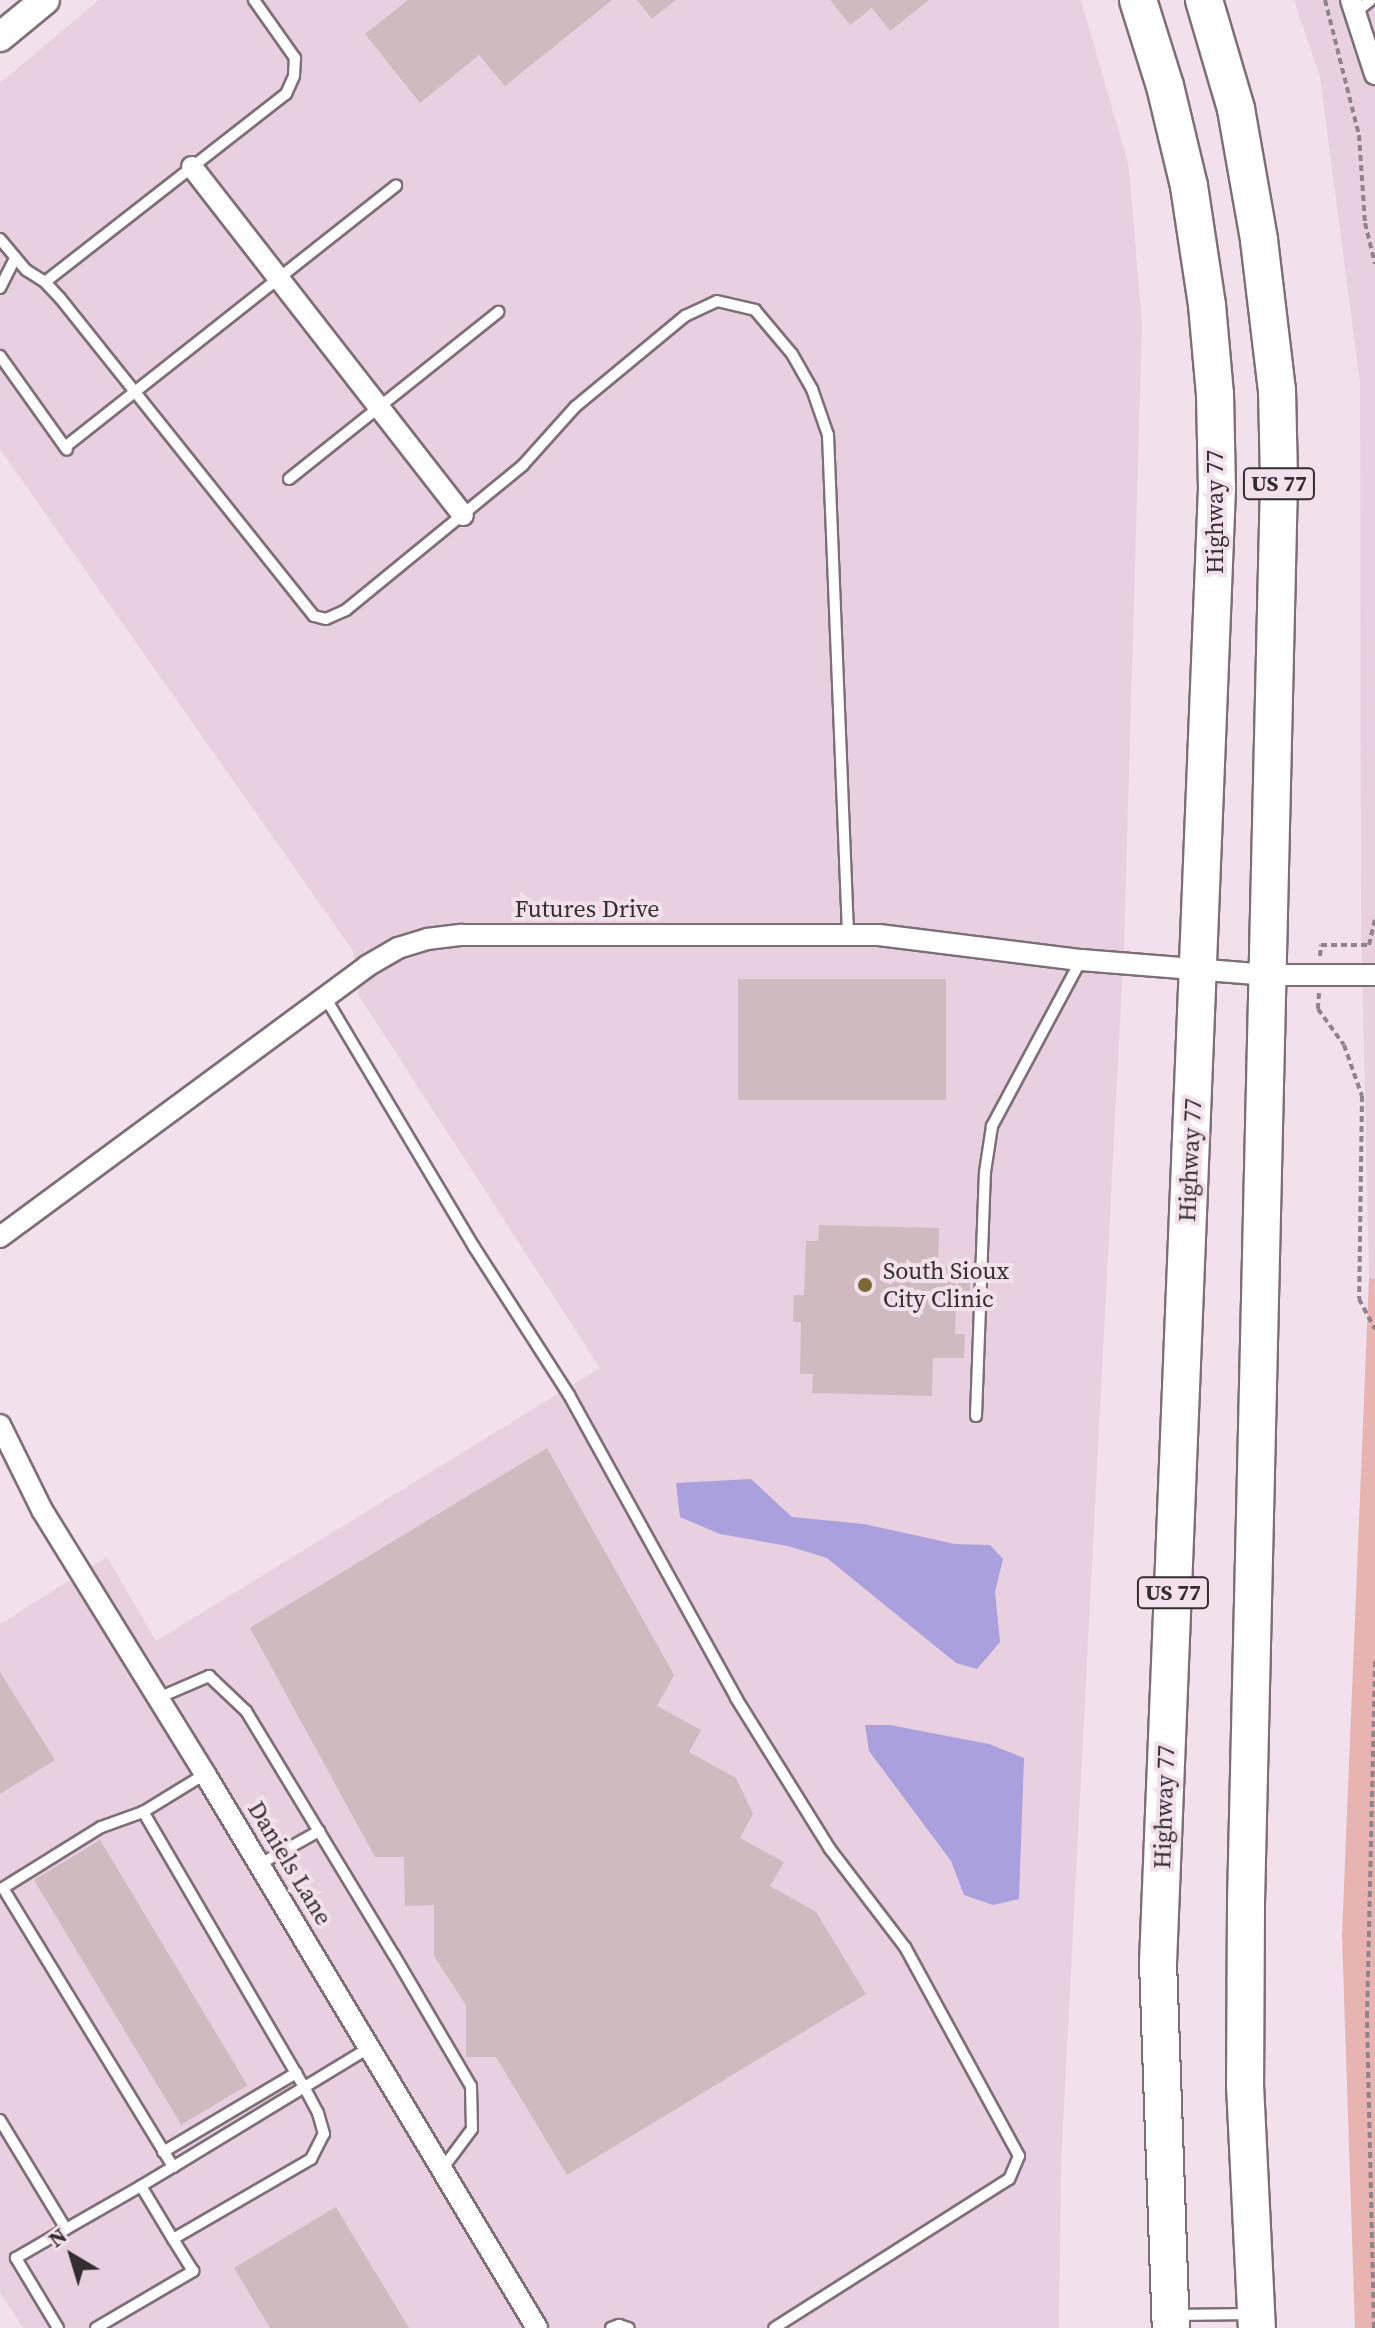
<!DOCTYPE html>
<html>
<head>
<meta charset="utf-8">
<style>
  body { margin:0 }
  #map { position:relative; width:1375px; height:2328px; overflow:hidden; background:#f2e0ec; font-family:"Source Serif 4",serif }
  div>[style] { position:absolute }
  .built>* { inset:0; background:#e8d0e1 }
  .green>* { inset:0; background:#e7b4b1 }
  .water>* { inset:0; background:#a9a0dd }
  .building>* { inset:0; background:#cfbac0; transform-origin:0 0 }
  .path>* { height:4px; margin-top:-2px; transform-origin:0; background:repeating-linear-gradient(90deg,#8f838c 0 6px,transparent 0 10px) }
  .roads { filter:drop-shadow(2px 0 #7e6e79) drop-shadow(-2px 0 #7e6e79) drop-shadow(0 2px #7e6e79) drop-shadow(0 -2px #7e6e79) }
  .lane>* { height:10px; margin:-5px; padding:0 5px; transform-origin:5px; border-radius:5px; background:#fff }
  .street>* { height:20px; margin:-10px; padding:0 10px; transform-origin:10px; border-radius:10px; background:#fff }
  .secondary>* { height:28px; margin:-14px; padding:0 14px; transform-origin:14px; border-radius:14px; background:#fff }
  .highway>* { height:36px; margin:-18px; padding:0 18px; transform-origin:18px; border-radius:18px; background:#fff }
  .dots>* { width:22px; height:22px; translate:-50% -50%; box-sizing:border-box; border:4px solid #f2e0ec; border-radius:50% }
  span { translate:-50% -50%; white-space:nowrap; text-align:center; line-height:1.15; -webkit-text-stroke:8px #f2e0ec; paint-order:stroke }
  .shield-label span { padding:2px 6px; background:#f2e0ec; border:2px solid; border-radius:6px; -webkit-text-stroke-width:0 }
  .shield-label { font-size:22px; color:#342d32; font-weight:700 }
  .street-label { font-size:24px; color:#342d32 }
  .poi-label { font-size:24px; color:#342d32 }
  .left { translate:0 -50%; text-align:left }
  .north { position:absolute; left:32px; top:2216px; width:80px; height:80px; -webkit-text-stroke:6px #f2e0ec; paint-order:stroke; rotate:322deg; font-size:22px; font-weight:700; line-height:32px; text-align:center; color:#342d32 }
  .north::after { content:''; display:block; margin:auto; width:28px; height:36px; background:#342d32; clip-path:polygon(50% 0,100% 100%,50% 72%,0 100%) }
</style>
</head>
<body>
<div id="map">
  <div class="built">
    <i style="clip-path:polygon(99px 0,1081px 0,1129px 167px,1142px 324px,1124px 945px,1061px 2164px,1059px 2328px,23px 2328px,0 2292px,0 1624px,107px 1557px,156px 1641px,600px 1368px,359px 996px,353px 951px,0 449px,0 83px)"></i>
    <i style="clip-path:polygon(1294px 0,1375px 0,1375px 1279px,1369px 1278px,1361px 911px,1360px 383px,1320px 77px)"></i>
  </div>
  <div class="green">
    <i style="clip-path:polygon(1369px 1278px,1375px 1279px,1375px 2328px,1355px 2328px,1342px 1935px)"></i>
  </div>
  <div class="water">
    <i style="clip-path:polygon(751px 1479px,792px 1517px,864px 1524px,955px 1544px,990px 1545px,1003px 1559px,995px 1592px,1000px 1642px,977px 1669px,956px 1663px,827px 1558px,788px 1546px,720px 1534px,680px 1517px,676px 1483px)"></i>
    <i style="clip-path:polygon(865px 1725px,890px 1725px,989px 1744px,1024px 1758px,1019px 1899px,993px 1905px,964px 1895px,951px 1861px,869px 1751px)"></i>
  </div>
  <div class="building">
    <i style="clip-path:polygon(408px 0,612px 0,505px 86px,479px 55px,420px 103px,365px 34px)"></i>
    <i style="clip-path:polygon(637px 0,676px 0,652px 19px)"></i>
    <i style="clip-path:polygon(830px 0,929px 0,890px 31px,872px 8px,850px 25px)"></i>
    <i style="left:946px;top:979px;width:121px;height:208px;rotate:90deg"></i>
    <i style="clip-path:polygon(819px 1225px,939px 1228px,938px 1266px,970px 1267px,970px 1294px,956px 1294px,955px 1334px,965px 1334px,964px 1358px,933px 1358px,932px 1396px,812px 1393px,813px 1374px,800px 1374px,801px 1322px,793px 1322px,794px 1295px,804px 1295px,806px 1241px,818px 1241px)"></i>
    <i style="clip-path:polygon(547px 1448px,674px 1675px,657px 1706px,701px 1730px,689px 1752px,736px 1778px,753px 1814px,740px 1838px,784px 1862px,770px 1886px,816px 1912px,866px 1994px,567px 2175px,496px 2057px,466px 2057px,466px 2005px,434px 1956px,434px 1905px,405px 1906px,404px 1857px,375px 1857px,250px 1628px)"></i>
    <i style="clip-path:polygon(0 1672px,55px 1760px,0 1794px)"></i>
    <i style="left:100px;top:1840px;width:286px;height:77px;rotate:59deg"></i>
    <i style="clip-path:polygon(336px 2207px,409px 2328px,270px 2328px,234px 2268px)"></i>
  </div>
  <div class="path">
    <i style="left:1325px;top:0;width:139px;rotate:75.9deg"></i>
    <i style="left:1359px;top:135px;width:88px;rotate:86.1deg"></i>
    <i style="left:1365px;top:223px;width:42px;rotate:76.3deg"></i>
    <i style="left:1320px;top:956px;width:11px;rotate:-85deg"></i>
    <i style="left:1321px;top:945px;width:48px"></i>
    <i style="left:1369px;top:945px;width:26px;rotate:-77deg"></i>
    <i style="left:1319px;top:993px;width:16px;rotate:94deg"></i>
    <i style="left:1318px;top:1009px;width:44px;rotate:54.2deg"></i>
    <i style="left:1344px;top:1045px;width:54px;rotate:70.6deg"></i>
    <i style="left:1362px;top:1096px;width:203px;rotate:90.8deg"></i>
    <i style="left:1359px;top:1299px;width:34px;rotate:62deg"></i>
    <i style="left:1374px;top:2328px;width:311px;rotate:-91.3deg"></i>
    <i style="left:1367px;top:2017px;width:358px;rotate:-88.7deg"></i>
  </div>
  <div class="roads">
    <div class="lane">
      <i style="left:1356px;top:12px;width:19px;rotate:-39deg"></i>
      <i style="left:0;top:239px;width:40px;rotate:50deg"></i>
      <i style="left:26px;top:270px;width:22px;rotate:32deg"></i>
      <i style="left:45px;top:282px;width:22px;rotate:47deg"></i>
      <i style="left:60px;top:298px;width:407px;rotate:51.4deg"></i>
      <i style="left:314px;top:616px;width:12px;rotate:14deg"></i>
      <i style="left:326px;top:619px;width:22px;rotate:-24deg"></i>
      <i style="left:346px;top:610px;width:229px;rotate:-39.3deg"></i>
      <i style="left:523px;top:465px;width:78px;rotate:-48.1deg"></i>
      <i style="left:575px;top:407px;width:143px;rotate:-39.6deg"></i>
      <i style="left:685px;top:316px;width:35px;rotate:-25deg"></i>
      <i style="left:717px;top:301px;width:39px;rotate:13deg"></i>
      <i style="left:755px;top:310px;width:57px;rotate:49.9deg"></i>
      <i style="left:792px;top:354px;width:40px;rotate:60.3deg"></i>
      <i style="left:812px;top:389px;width:49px;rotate:70.8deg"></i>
      <i style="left:828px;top:435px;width:499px;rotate:87.7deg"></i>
      <i style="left:45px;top:282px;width:306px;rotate:-38deg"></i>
      <i style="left:286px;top:94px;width:20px;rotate:-66deg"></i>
      <i style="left:294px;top:76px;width:18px;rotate:-87deg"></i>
      <i style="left:295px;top:58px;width:71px;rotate:-125.3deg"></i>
      <i style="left:0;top:288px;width:33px;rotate:-63deg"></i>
      <i style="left:0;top:356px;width:115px;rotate:54.5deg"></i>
      <i style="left:65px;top:447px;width:422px;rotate:-38.3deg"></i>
      <i style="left:289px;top:479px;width:268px;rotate:-38.6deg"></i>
      <i style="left:325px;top:997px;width:291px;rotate:59.2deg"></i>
      <i style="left:474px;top:1247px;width:176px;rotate:57.3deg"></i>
      <i style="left:569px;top:1395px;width:346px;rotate:61.1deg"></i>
      <i style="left:736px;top:1698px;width:178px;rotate:58.1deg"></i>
      <i style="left:830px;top:1849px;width:123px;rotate:52.6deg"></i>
      <i style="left:905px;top:1947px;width:238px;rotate:61.4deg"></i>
      <i style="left:1019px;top:2156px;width:25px;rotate:113deg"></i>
      <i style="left:1009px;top:2179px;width:278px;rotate:147.6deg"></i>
      <i style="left:976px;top:1416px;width:244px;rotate:-87.9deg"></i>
      <i style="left:985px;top:1172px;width:47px;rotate:-81.3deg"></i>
      <i style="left:992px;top:1126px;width:188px;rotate:-61.8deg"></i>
      <i style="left:158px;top:1698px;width:56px;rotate:-23.3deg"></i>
      <i style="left:209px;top:1676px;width:51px;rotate:43.4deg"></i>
      <i style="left:246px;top:1711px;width:285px;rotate:58.8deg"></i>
      <i style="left:394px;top:1955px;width:152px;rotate:59.6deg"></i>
      <i style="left:471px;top:2086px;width:43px;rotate:88.7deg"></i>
      <i style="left:472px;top:2129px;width:49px;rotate:126.6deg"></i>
      <i style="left:205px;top:1774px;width:73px;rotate:148.5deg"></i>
      <i style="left:143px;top:1812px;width:45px;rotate:160.3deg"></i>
      <i style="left:101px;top:1827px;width:115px;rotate:148.1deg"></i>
      <i style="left:3px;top:1888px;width:327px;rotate:58.6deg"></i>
      <i style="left:173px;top:2167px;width:231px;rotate:-31.3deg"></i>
      <i style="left:260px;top:1864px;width:68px;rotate:-29.2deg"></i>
      <i style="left:0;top:2120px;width:127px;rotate:58.8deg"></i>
      <i style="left:66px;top:2229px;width:86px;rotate:-29.8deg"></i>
      <i style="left:141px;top:2186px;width:62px;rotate:58.9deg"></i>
      <i style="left:173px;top:2239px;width:160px;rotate:-30.1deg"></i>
      <i style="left:311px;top:2159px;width:28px;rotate:-63deg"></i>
      <i style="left:324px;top:2134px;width:22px;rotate:-106deg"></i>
      <i style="left:318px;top:2113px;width:30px;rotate:-118deg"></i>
      <i style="left:304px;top:2087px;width:319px;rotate:-120.3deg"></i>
      <i style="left:163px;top:2152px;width:155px;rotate:-30.7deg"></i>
      <i style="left:141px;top:2186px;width:37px;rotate:-31deg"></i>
      <i style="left:1178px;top:2315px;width:72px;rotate:-0.8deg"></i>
      <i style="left:58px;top:2328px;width:82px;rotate:-121deg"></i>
      <i style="left:16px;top:2258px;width:58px;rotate:-30.1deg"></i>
      <i style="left:96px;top:2328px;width:113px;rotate:-30.4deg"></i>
      <i style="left:193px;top:2271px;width:38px;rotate:-122deg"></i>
      <i style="left:611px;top:2328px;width:9px;rotate:-21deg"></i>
      <i style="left:619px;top:2325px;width:10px;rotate:17deg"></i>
    </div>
    <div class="street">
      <i style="left:1351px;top:0;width:78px;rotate:72deg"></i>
      <i style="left:192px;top:167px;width:441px;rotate:52.1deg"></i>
      <i style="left:0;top:1237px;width:456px;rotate:-36.4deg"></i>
      <i style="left:367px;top:966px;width:36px;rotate:-30deg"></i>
      <i style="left:398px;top:948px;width:30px;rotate:-17deg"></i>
      <i style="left:427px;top:939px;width:35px;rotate:-7deg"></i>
      <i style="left:462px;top:935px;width:417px"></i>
      <i style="left:879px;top:935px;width:204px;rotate:7.1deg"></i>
      <i style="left:1081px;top:960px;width:188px;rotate:4.6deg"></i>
      <i style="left:1268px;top:975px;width:107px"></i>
      <i style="left:0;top:1425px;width:95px;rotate:63.7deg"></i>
      <i style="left:42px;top:1510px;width:310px;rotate:58.3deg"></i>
      <i style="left:205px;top:1774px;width:646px;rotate:59.07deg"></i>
    </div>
    <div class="secondary">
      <i style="left:0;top:37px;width:58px;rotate:-39.4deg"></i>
    </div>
    <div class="highway">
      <i style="left:1138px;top:0;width:90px;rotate:72.6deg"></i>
      <i style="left:1165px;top:86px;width:103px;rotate:76.5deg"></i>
      <i style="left:1189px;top:186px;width:120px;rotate:81.4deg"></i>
      <i style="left:1207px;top:305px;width:89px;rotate:84.9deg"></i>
      <i style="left:1215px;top:394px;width:94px;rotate:88.8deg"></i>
      <i style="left:1217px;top:488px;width:1475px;rotate:92.29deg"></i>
      <i style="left:1158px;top:1962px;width:366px;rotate:88deg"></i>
      <i style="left:1204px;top:0;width:114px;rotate:73.6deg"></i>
      <i style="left:1236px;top:109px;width:133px;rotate:80deg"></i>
      <i style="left:1259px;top:240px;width:151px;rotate:83.2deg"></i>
      <i style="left:1277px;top:390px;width:91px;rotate:88.7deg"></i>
      <i style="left:1279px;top:481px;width:1424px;rotate:91.33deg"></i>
      <i style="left:1246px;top:1905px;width:180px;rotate:90.3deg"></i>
      <i style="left:1245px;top:2085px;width:243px;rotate:87.2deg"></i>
    </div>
  </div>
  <div class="dots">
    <i style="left:865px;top:1285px;background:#7a6836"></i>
  </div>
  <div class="shield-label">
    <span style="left:1279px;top:484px">US 77</span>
    <span style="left:1173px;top:1593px">US 77</span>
  </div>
  <div class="street-label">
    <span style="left:1215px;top:512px;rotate:-90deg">Highway 77</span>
    <span style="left:587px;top:909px">Futures Drive</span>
    <span style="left:1190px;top:1160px;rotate:-87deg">Highway 77</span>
    <span style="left:1164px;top:1807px;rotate:-88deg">Highway 77</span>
    <span style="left:290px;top:1863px;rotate:59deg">Daniels Lane</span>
  </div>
  <div class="poi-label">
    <span class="left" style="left:883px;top:1285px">South Sioux<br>City Clinic</span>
  </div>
  <div class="north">N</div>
</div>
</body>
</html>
